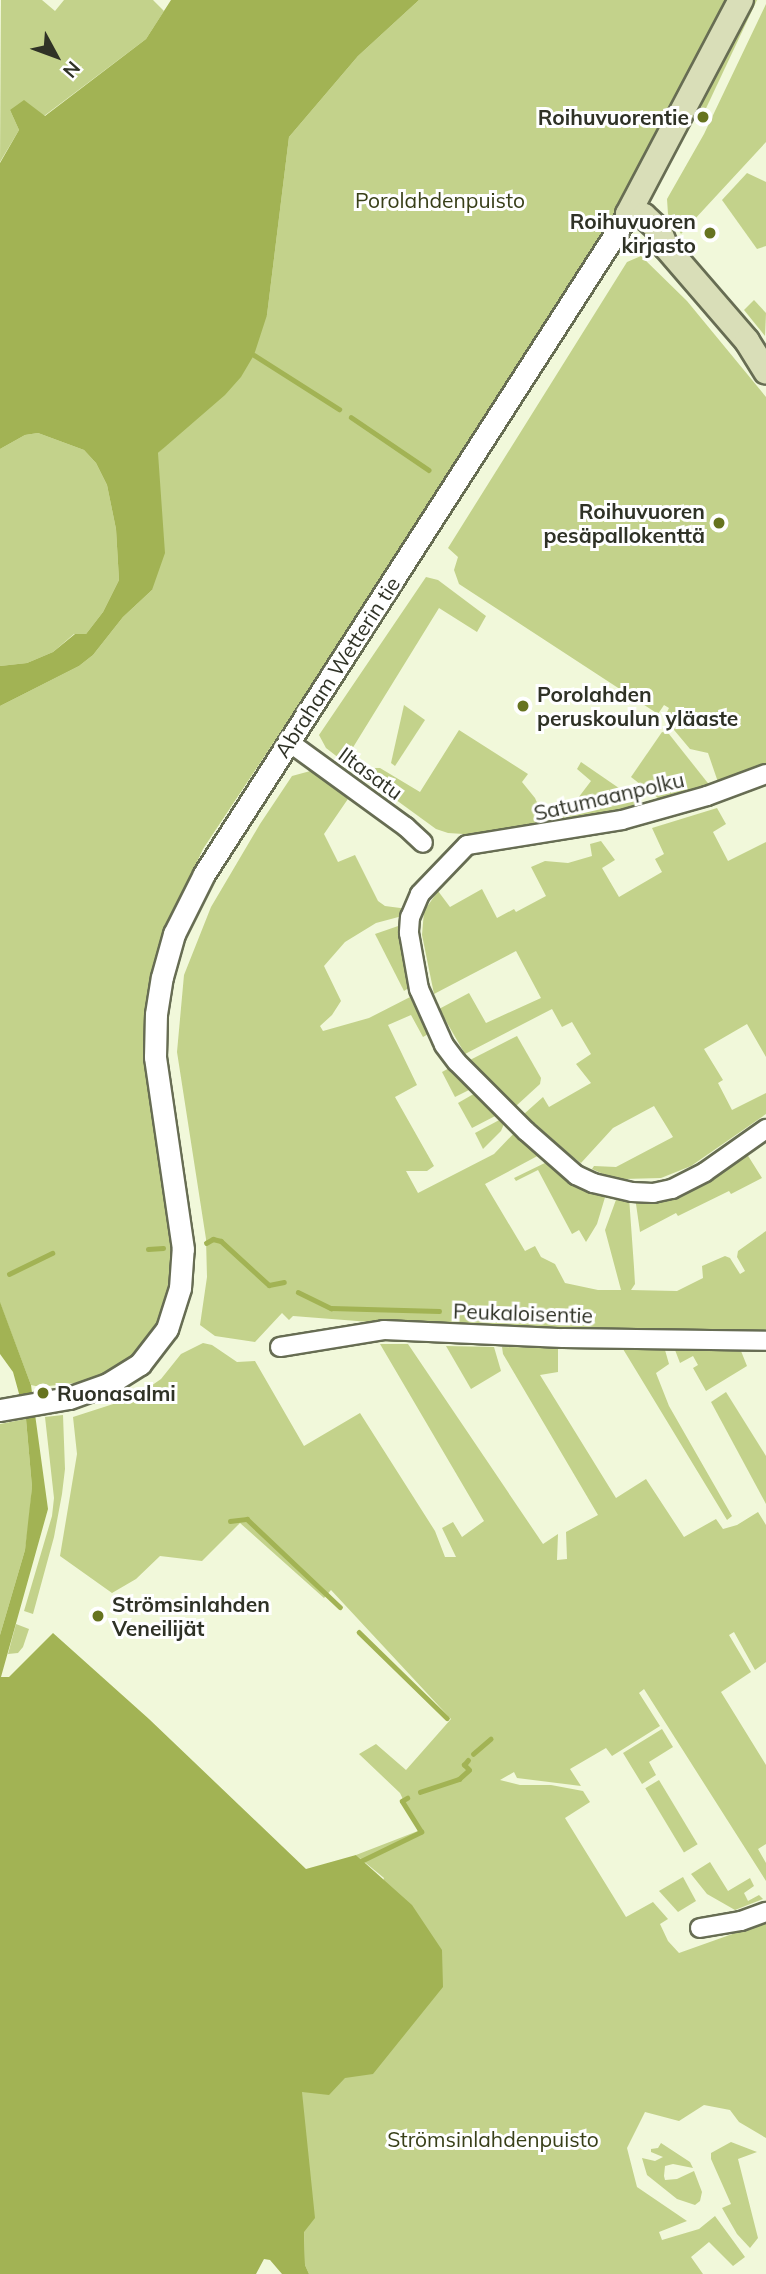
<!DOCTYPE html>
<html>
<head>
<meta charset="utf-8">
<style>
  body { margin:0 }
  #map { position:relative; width:766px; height:2274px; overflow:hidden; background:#f1f8da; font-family:Mulish,sans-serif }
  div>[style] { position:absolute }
  .green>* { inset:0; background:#c3d28b; transform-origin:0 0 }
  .water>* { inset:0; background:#a2b354 }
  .stream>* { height:4.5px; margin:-2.25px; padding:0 2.25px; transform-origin:2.25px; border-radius:2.25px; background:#a2b354 }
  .roads { filter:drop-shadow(2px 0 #676d53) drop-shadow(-2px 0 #676d53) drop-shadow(0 2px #676d53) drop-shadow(0 -2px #676d53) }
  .minor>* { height:18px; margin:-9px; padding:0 9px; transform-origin:9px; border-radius:9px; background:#fff }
  .tertiary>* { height:21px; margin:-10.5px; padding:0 10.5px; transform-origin:10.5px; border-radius:10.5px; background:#fff }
  .secondary>* { height:24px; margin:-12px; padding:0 12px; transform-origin:12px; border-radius:12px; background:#d9deb8 }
  .dots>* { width:19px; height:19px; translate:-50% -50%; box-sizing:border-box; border:4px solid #fff; border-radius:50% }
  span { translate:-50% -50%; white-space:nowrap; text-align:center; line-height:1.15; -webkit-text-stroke:6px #fff; paint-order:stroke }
  .poi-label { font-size:21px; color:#2f3226; font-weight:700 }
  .right { translate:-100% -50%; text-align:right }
  .left { translate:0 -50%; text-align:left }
  .park-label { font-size:21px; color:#383f18 }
  .street-label { font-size:21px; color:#2f3226 }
  .north { position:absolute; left:21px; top:21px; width:70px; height:70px; -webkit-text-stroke:5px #fff; paint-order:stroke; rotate:131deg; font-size:19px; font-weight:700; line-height:28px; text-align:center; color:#2f3226 }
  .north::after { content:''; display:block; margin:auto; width:24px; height:32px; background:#2f3226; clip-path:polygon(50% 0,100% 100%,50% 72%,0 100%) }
</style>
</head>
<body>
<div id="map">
  <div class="green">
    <i style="clip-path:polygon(1px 0,42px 0,55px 11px,64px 0,153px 0,164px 11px,146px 39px,44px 116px,10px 110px,19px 130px,0 162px)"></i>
    <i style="clip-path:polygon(419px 0,727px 0,632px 186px,402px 549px,203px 849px,162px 939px,149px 992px,145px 1047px,172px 1229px,173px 1272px,165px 1311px,155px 1329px,128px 1363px,92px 1381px,40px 1387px,31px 1385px,0 1303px,0 706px,79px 666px,93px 655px,123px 617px,152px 590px,158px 453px,174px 437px,267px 315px,289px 137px,358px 56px)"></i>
    <i style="clip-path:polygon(752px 0,757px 0,701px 119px,698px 117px,709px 83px)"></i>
    <i style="clip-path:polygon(766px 4px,766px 142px,681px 234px,668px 214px,667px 199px,704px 134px)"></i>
    <i style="clip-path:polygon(747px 173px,766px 182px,766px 246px,757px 249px,722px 200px)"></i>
    <i style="clip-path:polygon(641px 256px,687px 301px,766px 397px,766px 765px,719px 785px,708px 753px,690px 749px,664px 718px,669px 708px,664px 705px,658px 714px,459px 584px,454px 570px,458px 557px,448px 548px,627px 262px)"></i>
    <i style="clip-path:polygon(754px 300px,766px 313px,765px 336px,744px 310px)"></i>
    <i style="clip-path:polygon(38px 433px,84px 450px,96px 463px,107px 485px,116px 529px,119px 580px,103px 612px,86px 634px,74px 634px,53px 652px,27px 663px,0 666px,0 449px,25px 435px)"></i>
    <i style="clip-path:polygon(426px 577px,438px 580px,486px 616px,477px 632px,439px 608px,344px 762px,326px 748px,319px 735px)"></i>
    <i style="clip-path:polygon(404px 705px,425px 720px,395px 766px,391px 763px)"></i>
    <i style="clip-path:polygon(459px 730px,528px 774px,522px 782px,535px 798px,547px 825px,479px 835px,448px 833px,436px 829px,366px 778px,375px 768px,380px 768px,420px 792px)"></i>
    <i style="clip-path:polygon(662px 732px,669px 734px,711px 787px,663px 802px,631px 777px)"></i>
    <i style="clip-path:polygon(581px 762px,645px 806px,558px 824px,558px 809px,565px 805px,572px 806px,591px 781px,577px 769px)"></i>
    <i style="clip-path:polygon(314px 770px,352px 793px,324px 834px,338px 862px,355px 855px,378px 901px,385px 906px,408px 909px,406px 915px,376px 923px,345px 942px,324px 966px,341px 1001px,332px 1015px,320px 1026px,323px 1031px,369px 1018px,416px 994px,432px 1032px,423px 1037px,411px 1015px,388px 1025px,417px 1085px,395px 1097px,434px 1166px,427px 1171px,406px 1171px,418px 1193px,494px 1154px,517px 1130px,543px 1153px,485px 1184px,525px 1251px,535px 1246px,541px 1257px,555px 1264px,565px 1283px,598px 1290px,621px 1290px,605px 1230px,617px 1197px,629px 1197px,634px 1267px,635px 1284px,631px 1290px,677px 1291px,703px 1278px,702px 1266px,725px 1256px,730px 1258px,740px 1274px,745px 1271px,737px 1257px,738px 1251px,766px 1231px,766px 1333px,370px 1322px,293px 1316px,289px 1320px,282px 1313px,255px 1342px,215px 1336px,200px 1325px,207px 1277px,206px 1239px,177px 1052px,184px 975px,211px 907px,260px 824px,292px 776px)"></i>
    <i style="clip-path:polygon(717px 808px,726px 824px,713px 832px,728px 861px,766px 842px,766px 1057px,747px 1024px,704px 1049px,723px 1080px,718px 1083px,732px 1110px,766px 1093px,766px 1114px,691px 1166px,661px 1178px,624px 1179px,603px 1174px,592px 1169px,594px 1166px,616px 1167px,673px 1137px,654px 1106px,613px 1128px,581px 1163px,573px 1157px,524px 1114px,543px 1097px,549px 1107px,591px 1083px,576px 1064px,591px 1054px,572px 1022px,562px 1027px,552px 1009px,465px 1054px,439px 1009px,469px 993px,486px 1023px,541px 998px,516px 951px,434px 994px,422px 935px,424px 911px,438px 891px,450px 907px,482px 889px,497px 918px,514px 909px,516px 912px,546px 896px,531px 867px,545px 861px,568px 863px,592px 856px,590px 844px,601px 841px,615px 860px,602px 868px,619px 897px,662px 872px,655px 859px,664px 854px,652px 828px)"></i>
    <i style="clip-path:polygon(404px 924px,413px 985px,404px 991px,375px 934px)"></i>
    <i style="clip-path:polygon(517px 1036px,541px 1078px,540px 1084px,516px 1106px,470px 1060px)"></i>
    <i style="clip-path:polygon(455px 1065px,473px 1088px,455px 1097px,442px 1072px)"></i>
    <i style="clip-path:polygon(477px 1092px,499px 1114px,472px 1128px,458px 1103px)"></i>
    <i style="clip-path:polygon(503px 1118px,506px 1119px,501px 1131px,483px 1149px,475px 1133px)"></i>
    <i style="clip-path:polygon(745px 1151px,762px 1178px,731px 1194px,729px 1191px,678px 1216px,676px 1213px,640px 1232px,635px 1197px)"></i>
    <i style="clip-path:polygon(551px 1160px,606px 1194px,597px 1224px,586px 1242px,579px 1230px,572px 1234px,538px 1170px,516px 1181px,514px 1178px)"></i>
    <i style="clip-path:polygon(203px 1343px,212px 1345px,237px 1362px,255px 1361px,304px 1446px,360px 1413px,435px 1531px,445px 1557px,456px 1557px,442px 1528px,453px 1522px,462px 1537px,484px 1521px,380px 1344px,408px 1344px,543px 1544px,558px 1534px,557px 1560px,567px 1559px,566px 1532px,598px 1515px,503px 1354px,502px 1347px,558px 1348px,558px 1372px,540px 1375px,616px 1498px,646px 1479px,684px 1537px,716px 1519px,723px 1529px,737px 1525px,758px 1512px,766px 1525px,766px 1662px,755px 1670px,734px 1632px,729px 1635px,751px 1672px,721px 1692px,766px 1765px,766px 1844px,758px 1849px,766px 1863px,766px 1881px,644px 1689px,639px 1693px,660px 1726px,612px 1756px,606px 1748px,570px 1769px,581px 1786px,517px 1778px,514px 1772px,500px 1780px,520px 1785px,551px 1785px,583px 1791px,590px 1802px,565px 1818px,626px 1917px,653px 1902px,668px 1919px,660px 1924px,668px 1941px,679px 1953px,766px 1922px,766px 2138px,739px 2122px,730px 2110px,704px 2105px,679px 2121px,645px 2112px,627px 2148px,637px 2187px,687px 2221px,659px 2232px,662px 2240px,699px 2229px,715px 2216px,745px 2257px,733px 2266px,709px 2242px,691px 2257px,703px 2274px,309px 2274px,305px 2265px,304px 2231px,299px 2211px,302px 2091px,384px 1878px,356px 1855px,418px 1831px,400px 1793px,359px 1754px,376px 1744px,406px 1770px,451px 1719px,331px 1590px,324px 1598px,240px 1523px,202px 1561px,160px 1556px,136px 1579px,112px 1593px,60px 1556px,77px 1454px,73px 1417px,135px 1397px,161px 1379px,181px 1354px)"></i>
    <i style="clip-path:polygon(446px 1346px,494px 1347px,501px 1371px,471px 1389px)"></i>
    <i style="clip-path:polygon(623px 1349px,665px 1350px,669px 1364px,656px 1373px,669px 1406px,732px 1516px,727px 1520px)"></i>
    <i style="clip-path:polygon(675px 1350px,741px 1351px,747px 1366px,706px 1391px,693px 1368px,698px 1365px,693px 1356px,680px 1363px)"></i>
    <i style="clip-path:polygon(726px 1392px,766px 1456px,766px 1504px,711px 1402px)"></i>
    <i style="clip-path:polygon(63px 1415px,65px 1469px,62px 1494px,54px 1537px,33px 1614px,24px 1611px,52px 1516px,54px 1498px,45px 1417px)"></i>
    <i style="clip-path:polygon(26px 1419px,32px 1487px,29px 1522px,25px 1550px,0 1635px,0 1424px)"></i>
    <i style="clip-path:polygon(16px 1624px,29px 1629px,23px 1647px,18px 1653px,8px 1654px)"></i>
    <i style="clip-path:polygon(662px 1729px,673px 1747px,649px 1762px,656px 1775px,642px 1784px,623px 1753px)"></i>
    <i style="left:659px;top:1780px;width:75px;height:16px;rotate:59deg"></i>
    <i style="clip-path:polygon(710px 1862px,728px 1891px,750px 1878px,754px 1886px,744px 1893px,748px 1901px,759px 1895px,763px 1899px,735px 1910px,707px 1894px,691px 1874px)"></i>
    <i style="clip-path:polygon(683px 1877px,696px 1901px,678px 1912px,659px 1891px)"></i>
    <i style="clip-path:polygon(731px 2142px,757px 2152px,738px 2159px,758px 2238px,750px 2248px,737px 2234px,722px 2208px,731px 2204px,711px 2159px,711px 2153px)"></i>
    <i style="clip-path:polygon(661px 2143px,690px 2162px,693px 2168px,673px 2164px,665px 2166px,664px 2176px,665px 2180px,677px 2179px,694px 2171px,702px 2192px,700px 2201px,695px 2205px,677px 2199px,647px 2175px,642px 2158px,655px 2161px,663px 2157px,651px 2152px,651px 2149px,658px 2148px)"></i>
  </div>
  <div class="water">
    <i style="clip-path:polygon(171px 0,419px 0,358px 56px,289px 137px,267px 315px,254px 355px,241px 377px,225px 395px,158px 453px,165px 553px,152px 590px,123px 617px,93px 655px,79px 666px,0 706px,0 666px,27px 663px,53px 652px,75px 634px,86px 634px,103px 612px,119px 580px,116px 529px,107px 485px,96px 463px,84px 450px,38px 433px,25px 435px,0 449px,0 163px,19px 130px,10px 110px,24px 100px,45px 116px,146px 39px)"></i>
    <i style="clip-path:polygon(0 1302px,31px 1385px,48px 1509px,1px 1677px,9px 1677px,53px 1633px,149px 1719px,306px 1869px,356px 1855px,412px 1905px,442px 1950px,443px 1987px,373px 2074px,345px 2078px,329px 2095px,302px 2092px,315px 2218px,304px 2232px,305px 2265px,309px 2274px,282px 2274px,270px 2260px,264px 2259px,256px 2274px,0 2274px,0 1635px,25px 1550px,32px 1487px,26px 1419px,13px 1372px,0 1354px)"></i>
  </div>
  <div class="stream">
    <i style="left:254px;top:355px;width:101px;rotate:32.4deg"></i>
    <i style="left:351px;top:417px;width:94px;rotate:34.2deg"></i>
    <i style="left:206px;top:1243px;width:8px;rotate:-30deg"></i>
    <i style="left:213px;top:1239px;width:8px;rotate:14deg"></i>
    <i style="left:221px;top:1241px;width:65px;rotate:42.5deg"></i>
    <i style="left:269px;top:1285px;width:15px;rotate:-11deg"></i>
    <i style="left:148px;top:1249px;width:15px;rotate:-4deg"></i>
    <i style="left:9px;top:1274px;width:48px;rotate:-26deg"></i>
    <i style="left:298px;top:1292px;width:37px;rotate:26deg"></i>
    <i style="left:331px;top:1308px;width:108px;rotate:1.6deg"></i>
    <i style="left:230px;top:1521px;width:17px;rotate:-7deg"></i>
    <i style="left:247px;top:1519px;width:128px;rotate:43.4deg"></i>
    <i style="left:359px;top:1632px;width:123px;rotate:44.3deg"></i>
    <i style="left:473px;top:1754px;width:23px;rotate:-41deg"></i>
    <i style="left:420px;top:1792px;width:41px;rotate:-18.4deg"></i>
    <i style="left:459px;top:1779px;width:13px;rotate:-42deg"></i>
    <i style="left:469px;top:1770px;width:7px;rotate:-135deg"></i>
    <i style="left:464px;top:1765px;width:6px;rotate:-51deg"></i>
    <i style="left:361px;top:1861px;width:67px;rotate:-25.8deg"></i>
    <i style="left:421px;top:1832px;width:36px;rotate:-122deg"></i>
    <i style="left:402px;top:1801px;width:6px;rotate:-31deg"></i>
  </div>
  <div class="roads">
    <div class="minor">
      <i style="left:289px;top:742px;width:145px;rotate:36deg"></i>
      <i style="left:406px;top:827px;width:23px;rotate:43deg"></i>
      <i style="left:766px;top:774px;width:63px;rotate:159.6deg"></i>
      <i style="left:707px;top:796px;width:88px;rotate:164.2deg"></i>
      <i style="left:622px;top:820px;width:157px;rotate:170.8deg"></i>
      <i style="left:467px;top:845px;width:68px;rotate:133.8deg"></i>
      <i style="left:420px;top:894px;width:25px;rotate:113deg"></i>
      <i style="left:410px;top:917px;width:16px;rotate:94deg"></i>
      <i style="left:409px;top:933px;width:57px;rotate:79.9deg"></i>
      <i style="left:419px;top:989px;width:61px;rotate:65.9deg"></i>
      <i style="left:444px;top:1045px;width:21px;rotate:53deg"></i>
      <i style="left:457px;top:1062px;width:98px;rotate:45deg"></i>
      <i style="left:526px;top:1131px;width:67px;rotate:41.3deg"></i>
      <i style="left:576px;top:1175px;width:19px;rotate:25deg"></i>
      <i style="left:593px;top:1183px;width:40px;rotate:13deg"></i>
      <i style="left:632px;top:1192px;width:21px;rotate:3deg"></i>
      <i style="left:653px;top:1193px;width:19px;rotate:-12deg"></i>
      <i style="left:672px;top:1189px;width:37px;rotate:-27deg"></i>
      <i style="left:705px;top:1172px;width:75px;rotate:-35.2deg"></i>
      <i style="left:280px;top:1347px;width:105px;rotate:-9.3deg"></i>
      <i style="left:384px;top:1330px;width:179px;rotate:2.6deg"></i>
      <i style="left:563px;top:1338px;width:203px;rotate:0.8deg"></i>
      <i style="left:700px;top:1928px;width:42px;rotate:-9.7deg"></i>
      <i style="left:741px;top:1921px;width:27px;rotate:-20deg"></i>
    </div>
    <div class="tertiary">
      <i style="left:0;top:1410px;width:70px;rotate:-9.9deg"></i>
      <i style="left:69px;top:1398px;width:41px;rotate:-19.7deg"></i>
      <i style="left:108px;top:1384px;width:38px;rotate:-32deg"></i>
      <i style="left:140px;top:1364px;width:44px;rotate:-52.4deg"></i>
      <i style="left:167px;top:1329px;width:43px;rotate:-72.4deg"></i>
      <i style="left:180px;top:1288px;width:39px;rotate:-86deg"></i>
      <i style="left:183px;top:1249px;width:194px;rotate:-98.3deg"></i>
      <i style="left:155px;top:1057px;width:43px;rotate:-88.7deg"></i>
      <i style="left:156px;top:1014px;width:37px;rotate:-81deg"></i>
      <i style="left:162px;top:977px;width:45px;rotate:-74.4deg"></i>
      <i style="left:174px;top:934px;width:67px;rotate:-63.4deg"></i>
      <i style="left:204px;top:874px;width:784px;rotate:-57.28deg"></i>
    </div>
    <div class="secondary">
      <i style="left:628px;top:214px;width:242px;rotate:-62.2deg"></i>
      <i style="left:628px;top:214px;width:16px;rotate:7deg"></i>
      <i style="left:644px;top:216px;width:21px;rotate:43deg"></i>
      <i style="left:659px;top:230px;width:18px;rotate:68deg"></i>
      <i style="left:666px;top:247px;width:124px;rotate:49.2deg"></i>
      <i style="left:747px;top:341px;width:36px;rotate:58deg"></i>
    </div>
  </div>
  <div class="dots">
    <i style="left:703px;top:117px;background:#66731f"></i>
    <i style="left:710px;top:233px;background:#66731f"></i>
    <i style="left:719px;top:523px;background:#66731f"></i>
    <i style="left:523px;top:706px;background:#66731f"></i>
    <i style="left:43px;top:1393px;background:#66731f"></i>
    <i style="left:98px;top:1616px;background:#66731f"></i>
  </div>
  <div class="poi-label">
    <span class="right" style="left:689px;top:117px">Roihuvuorentie</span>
    <span class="right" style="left:696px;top:233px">Roihuvuoren<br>kirjasto</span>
    <span class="right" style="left:705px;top:523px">Roihuvuoren<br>pesäpallokenttä</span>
    <span class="left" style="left:537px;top:706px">Porolahden<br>peruskoulun yläaste</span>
    <span class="left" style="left:57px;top:1393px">Ruonasalmi</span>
    <span class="left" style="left:112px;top:1616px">Strömsinlahden<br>Veneilijät</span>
  </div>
  <div class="park-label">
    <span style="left:440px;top:200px">Porolahdenpuisto</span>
    <span style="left:493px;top:2139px">Strömsinlahdenpuisto</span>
  </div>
  <div class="street-label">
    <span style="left:337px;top:667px;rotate:-57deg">Abraham Wetterin tie</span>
    <span style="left:371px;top:773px;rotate:36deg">Iltasatu</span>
    <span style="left:609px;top:796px;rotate:-13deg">Satumaanpolku</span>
    <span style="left:523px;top:1313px;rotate:2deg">Peukaloisentie</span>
  </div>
  <div class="north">N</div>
</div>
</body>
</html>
